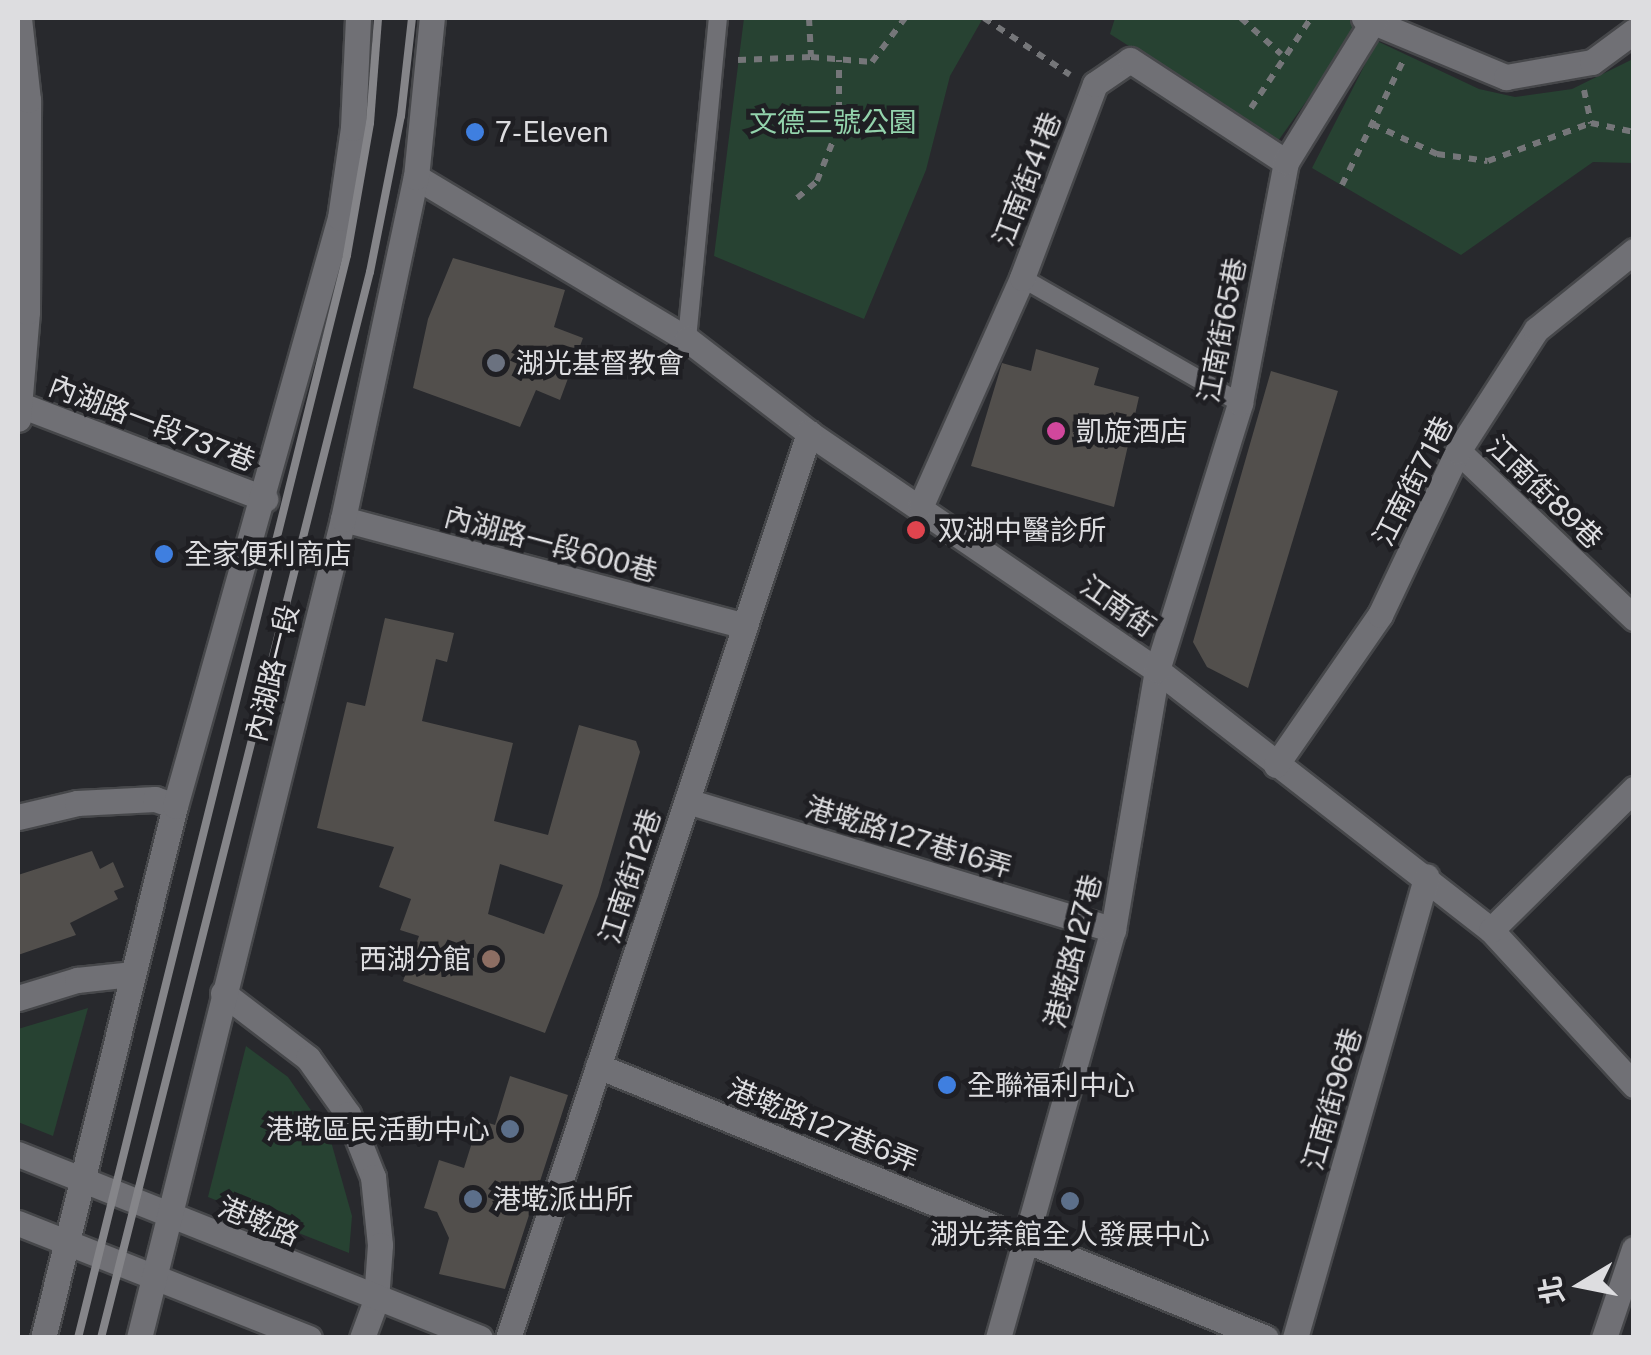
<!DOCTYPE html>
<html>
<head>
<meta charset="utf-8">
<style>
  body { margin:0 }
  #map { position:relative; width:1651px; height:1355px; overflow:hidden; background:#28292d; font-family:"Public Sans","Noto Sans TC",sans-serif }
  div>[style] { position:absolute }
  .green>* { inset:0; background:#274232 }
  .building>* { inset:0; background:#524f4c }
  .path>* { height:6px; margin-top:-3px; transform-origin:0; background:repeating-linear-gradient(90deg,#757679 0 8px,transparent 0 16px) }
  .roads { filter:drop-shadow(2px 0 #46474a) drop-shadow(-2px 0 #46474a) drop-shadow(0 2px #46474a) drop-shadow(0 -2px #46474a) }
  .lane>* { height:18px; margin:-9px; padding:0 9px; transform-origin:9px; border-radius:9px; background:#707075 }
  .street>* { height:25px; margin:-12.5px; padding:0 12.5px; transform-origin:12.5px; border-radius:12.5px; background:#707075 }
  .secondary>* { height:25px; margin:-12.5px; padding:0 12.5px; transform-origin:12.5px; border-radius:12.5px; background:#707075 }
  .rail>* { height:8px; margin:-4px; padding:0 4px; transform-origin:4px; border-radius:4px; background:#858589 }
  .dots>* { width:28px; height:28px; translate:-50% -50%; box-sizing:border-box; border:5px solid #1f1f23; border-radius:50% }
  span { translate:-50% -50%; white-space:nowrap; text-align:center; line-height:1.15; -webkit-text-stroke:9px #1f1f23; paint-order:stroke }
  .park-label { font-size:28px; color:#93d3ac }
  .poi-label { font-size:28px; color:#dddde0 }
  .left { translate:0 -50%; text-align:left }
  .right { translate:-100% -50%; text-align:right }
  .street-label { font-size:28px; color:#dddde0 }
  .frame { position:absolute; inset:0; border:20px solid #dddde0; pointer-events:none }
  .north { position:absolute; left:1531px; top:1235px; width:100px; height:100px; -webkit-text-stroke:8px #1f1f23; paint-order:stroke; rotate:260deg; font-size:28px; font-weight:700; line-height:40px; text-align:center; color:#dddde0 }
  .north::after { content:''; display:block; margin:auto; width:35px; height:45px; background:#dddde0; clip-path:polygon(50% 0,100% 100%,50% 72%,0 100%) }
</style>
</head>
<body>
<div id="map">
  <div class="green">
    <i style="clip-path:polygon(744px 18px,983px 18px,950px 76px,926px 170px,864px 319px,714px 256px)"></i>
    <i style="clip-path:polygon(1115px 18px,1363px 18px,1365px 19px,1278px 141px,1110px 34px)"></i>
    <i style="clip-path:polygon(1377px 41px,1479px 89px,1515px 97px,1572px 89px,1633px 59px,1633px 163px,1593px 162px,1461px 255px,1312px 168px)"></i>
    <i style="clip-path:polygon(88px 1008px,53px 1136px,18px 1122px,18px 1029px)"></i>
    <i style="clip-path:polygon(246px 1046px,288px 1077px,330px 1138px,352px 1216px,349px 1253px,208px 1197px)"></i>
  </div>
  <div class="building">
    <i style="clip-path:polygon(453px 258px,565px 290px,554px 327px,583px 338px,560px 400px,536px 390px,520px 427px,413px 388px,428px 319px)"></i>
    <i style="clip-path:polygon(1036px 349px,1099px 368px,1094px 385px,1139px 397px,1114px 507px,971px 466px,1002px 363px,1031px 371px)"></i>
    <i style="clip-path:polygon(1271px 371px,1338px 391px,1248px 688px,1207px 667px,1193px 642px)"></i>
    <i style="clip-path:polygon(evenodd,385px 618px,454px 633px,447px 662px,436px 659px,422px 721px,513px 743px,494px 821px,548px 835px,579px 725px,636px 741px,640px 752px,598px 896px,545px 1033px,403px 981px,419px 936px,400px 930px,411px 899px,379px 887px,394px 847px,317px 828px,347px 702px,365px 706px,385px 618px,500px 864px,563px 885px,544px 934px,488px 914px,500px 864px)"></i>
    <i style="clip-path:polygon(92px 851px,100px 869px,113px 862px,124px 887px,114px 891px,118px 899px,70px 923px,76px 935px,18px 955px,18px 875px)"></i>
    <i style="clip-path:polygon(510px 1076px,568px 1095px,505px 1289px,439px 1274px,449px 1238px,437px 1212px,424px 1208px,439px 1160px,464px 1168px,479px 1120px,495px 1125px)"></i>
  </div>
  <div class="path">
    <i style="left:809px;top:18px;width:39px;rotate:87deg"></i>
    <i style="left:811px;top:57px;width:61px;rotate:4.7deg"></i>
    <i style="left:872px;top:62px;width:55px;rotate:-53.1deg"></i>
    <i style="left:984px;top:18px;width:103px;rotate:33.5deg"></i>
    <i style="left:1241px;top:18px;width:54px;rotate:42deg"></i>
    <i style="left:738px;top:60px;width:73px;rotate:-2.4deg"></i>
    <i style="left:1584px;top:90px;width:34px;rotate:78deg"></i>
    <i style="left:1251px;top:108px;width:108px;rotate:-56.3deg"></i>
    <i style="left:1372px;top:124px;width:72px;rotate:24.8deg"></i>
    <i style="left:1437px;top:154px;width:51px;rotate:7.8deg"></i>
    <i style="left:1488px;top:161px;width:110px;rotate:-20.3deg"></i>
    <i style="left:1591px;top:123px;width:44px;rotate:11.8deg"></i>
    <i style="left:1342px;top:185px;width:138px;rotate:-63.8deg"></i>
    <i style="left:797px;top:198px;width:26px;rotate:-40deg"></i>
    <i style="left:817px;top:181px;width:59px;rotate:-68.2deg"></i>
    <i style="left:839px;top:126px;width:66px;rotate:-90deg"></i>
  </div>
  <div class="roads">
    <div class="lane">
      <i style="left:1022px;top:278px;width:251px;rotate:29.8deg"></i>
      <i style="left:687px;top:339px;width:322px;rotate:-84.5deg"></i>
    </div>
    <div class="street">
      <i style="left:1364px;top:18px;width:154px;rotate:22.6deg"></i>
      <i style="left:1506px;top:77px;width:87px;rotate:-9.9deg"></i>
      <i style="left:1592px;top:62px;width:52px;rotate:-36.4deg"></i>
      <i style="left:416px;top:177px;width:316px;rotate:30.9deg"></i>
      <i style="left:687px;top:339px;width:154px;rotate:37.6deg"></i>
      <i style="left:809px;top:433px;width:421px;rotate:34.3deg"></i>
      <i style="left:1157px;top:670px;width:423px;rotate:37.9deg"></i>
      <i style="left:1491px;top:930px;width:211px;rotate:47.3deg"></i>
      <i style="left:18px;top:404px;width:265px;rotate:21deg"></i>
      <i style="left:18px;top:419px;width:107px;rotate:-85.2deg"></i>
      <i style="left:27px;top:312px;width:212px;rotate:-89.7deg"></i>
      <i style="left:28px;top:100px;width:82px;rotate:-96.3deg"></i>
      <i style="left:1458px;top:451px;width:243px;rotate:43.5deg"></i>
      <i style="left:921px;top:505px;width:248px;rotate:-66deg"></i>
      <i style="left:1022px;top:278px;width:207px;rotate:-69.4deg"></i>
      <i style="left:1095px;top:84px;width:42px;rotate:-34.4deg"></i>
      <i style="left:1130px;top:60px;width:186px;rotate:33.2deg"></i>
      <i style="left:343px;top:519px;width:415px;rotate:14.9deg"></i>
      <i style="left:1276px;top:765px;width:183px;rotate:-55.3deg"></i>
      <i style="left:1380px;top:615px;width:182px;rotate:-64.6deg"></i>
      <i style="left:1458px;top:451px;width:144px;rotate:-57.2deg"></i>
      <i style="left:1536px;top:330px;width:126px;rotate:-38.9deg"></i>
      <i style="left:687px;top:801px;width:445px;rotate:16.8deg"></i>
      <i style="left:18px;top:817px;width:61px;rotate:-13.3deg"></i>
      <i style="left:77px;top:803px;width:78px;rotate:-2.9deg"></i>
      <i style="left:155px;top:799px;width:21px;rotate:19deg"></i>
      <i style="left:1491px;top:930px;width:201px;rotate:-44.6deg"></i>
      <i style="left:223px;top:993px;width:107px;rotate:37.4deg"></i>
      <i style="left:308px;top:1058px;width:69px;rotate:54.5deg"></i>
      <i style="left:348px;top:1114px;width:68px;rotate:68.4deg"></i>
      <i style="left:373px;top:1177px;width:68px;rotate:84.1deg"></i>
      <i style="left:380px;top:1245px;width:55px;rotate:94.2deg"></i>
      <i style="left:376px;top:1300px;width:40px;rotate:110.2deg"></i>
      <i style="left:18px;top:998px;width:62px;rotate:-17deg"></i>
      <i style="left:77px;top:980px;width:54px;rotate:-6.3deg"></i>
      <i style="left:598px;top:1066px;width:721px;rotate:22.16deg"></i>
      <i style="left:508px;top:1338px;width:954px;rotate:-71.6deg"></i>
      <i style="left:998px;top:1338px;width:424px;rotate:-74.3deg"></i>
      <i style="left:1113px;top:930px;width:264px;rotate:-80.4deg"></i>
      <i style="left:1157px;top:670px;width:280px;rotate:-72.7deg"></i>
      <i style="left:1240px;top:403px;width:245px;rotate:-79.2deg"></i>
      <i style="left:1286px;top:162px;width:169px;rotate:-58.3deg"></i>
      <i style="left:1295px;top:1338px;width:480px;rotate:-74.1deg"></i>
      <i style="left:1604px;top:1338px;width:94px;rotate:-71.4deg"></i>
    </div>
    <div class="secondary">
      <i style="left:18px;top:1154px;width:497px;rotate:21.7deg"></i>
      <i style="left:18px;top:1223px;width:313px;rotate:21.6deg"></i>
      <i style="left:43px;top:1338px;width:548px;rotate:-76.07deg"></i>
      <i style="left:175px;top:806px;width:611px;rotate:-74.33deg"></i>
      <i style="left:340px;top:218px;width:91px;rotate:-81.8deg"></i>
      <i style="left:353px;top:128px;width:110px;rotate:-87.4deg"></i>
      <i style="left:139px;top:1338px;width:844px;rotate:-76.01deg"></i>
      <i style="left:343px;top:519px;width:350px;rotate:-78deg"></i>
      <i style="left:416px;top:177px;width:160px;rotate:-84.3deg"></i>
    </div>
  </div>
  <div class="rail">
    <i style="left:78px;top:1338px;width:1116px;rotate:-76.05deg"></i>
    <i style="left:347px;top:255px;width:134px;rotate:-80.1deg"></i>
    <i style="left:370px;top:123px;width:105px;rotate:-85.6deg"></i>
    <i style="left:101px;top:1338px;width:1099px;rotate:-75.84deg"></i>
    <i style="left:370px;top:272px;width:159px;rotate:-78.8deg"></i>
    <i style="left:401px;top:116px;width:99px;rotate:-83.6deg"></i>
  </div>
  <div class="dots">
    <i style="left:475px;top:132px;background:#3f7fe0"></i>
    <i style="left:496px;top:363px;background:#6b7280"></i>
    <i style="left:1056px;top:431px;background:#d1479c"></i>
    <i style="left:916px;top:530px;background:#e0444e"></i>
    <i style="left:164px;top:554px;background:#3f7fe0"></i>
    <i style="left:491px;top:959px;background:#8d6e63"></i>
    <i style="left:947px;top:1085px;background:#3f7fe0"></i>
    <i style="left:510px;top:1129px;background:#5c6f8a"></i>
    <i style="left:473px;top:1199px;background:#5c6f8a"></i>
    <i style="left:1070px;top:1201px;background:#5c6f8a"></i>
  </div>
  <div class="park-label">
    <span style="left:833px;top:122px">文德三號公園</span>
  </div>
  <div class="poi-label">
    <span class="left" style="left:495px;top:132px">7-Eleven</span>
    <span class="left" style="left:516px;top:363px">湖光基督教會</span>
    <span class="left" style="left:1076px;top:431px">凱旋酒店</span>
    <span class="left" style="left:938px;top:530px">双湖中醫診所</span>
    <span class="left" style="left:184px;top:554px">全家便利商店</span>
    <span class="right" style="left:471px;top:959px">西湖分館</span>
    <span class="left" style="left:967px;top:1085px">全聯福利中心</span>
    <span class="right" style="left:490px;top:1129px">港墘區民活動中心</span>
    <span class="left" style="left:493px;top:1199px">港墘派出所</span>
    <span style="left:1070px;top:1234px">湖光棻館全人發展中心</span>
  </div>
  <div class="street-label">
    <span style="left:1027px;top:179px;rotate:-69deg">江南街41巷</span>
    <span style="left:1222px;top:330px;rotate:-79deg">江南街65巷</span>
    <span style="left:152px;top:423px;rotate:21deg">內湖路一段737巷</span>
    <span style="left:1413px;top:481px;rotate:-63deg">江南街71巷</span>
    <span style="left:1545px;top:492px;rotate:44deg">江南街89巷</span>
    <span style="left:551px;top:544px;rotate:15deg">內湖路一段600巷</span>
    <span style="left:1118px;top:606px;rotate:35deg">江南街</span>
    <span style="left:272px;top:673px;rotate:-76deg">內湖路一段</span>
    <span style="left:909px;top:837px;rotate:17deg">港墘路127巷16弄</span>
    <span style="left:630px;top:876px;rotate:-72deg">江南街12巷</span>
    <span style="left:1073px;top:951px;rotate:-76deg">港墘路127巷</span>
    <span style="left:1332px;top:1099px;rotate:-74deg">江南街96巷</span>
    <span style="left:823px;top:1125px;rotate:22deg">港墘路127巷6弄</span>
    <span style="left:259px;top:1221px;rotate:22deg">港墘路</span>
  </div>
  <div class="frame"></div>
  <div class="north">北</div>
</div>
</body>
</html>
